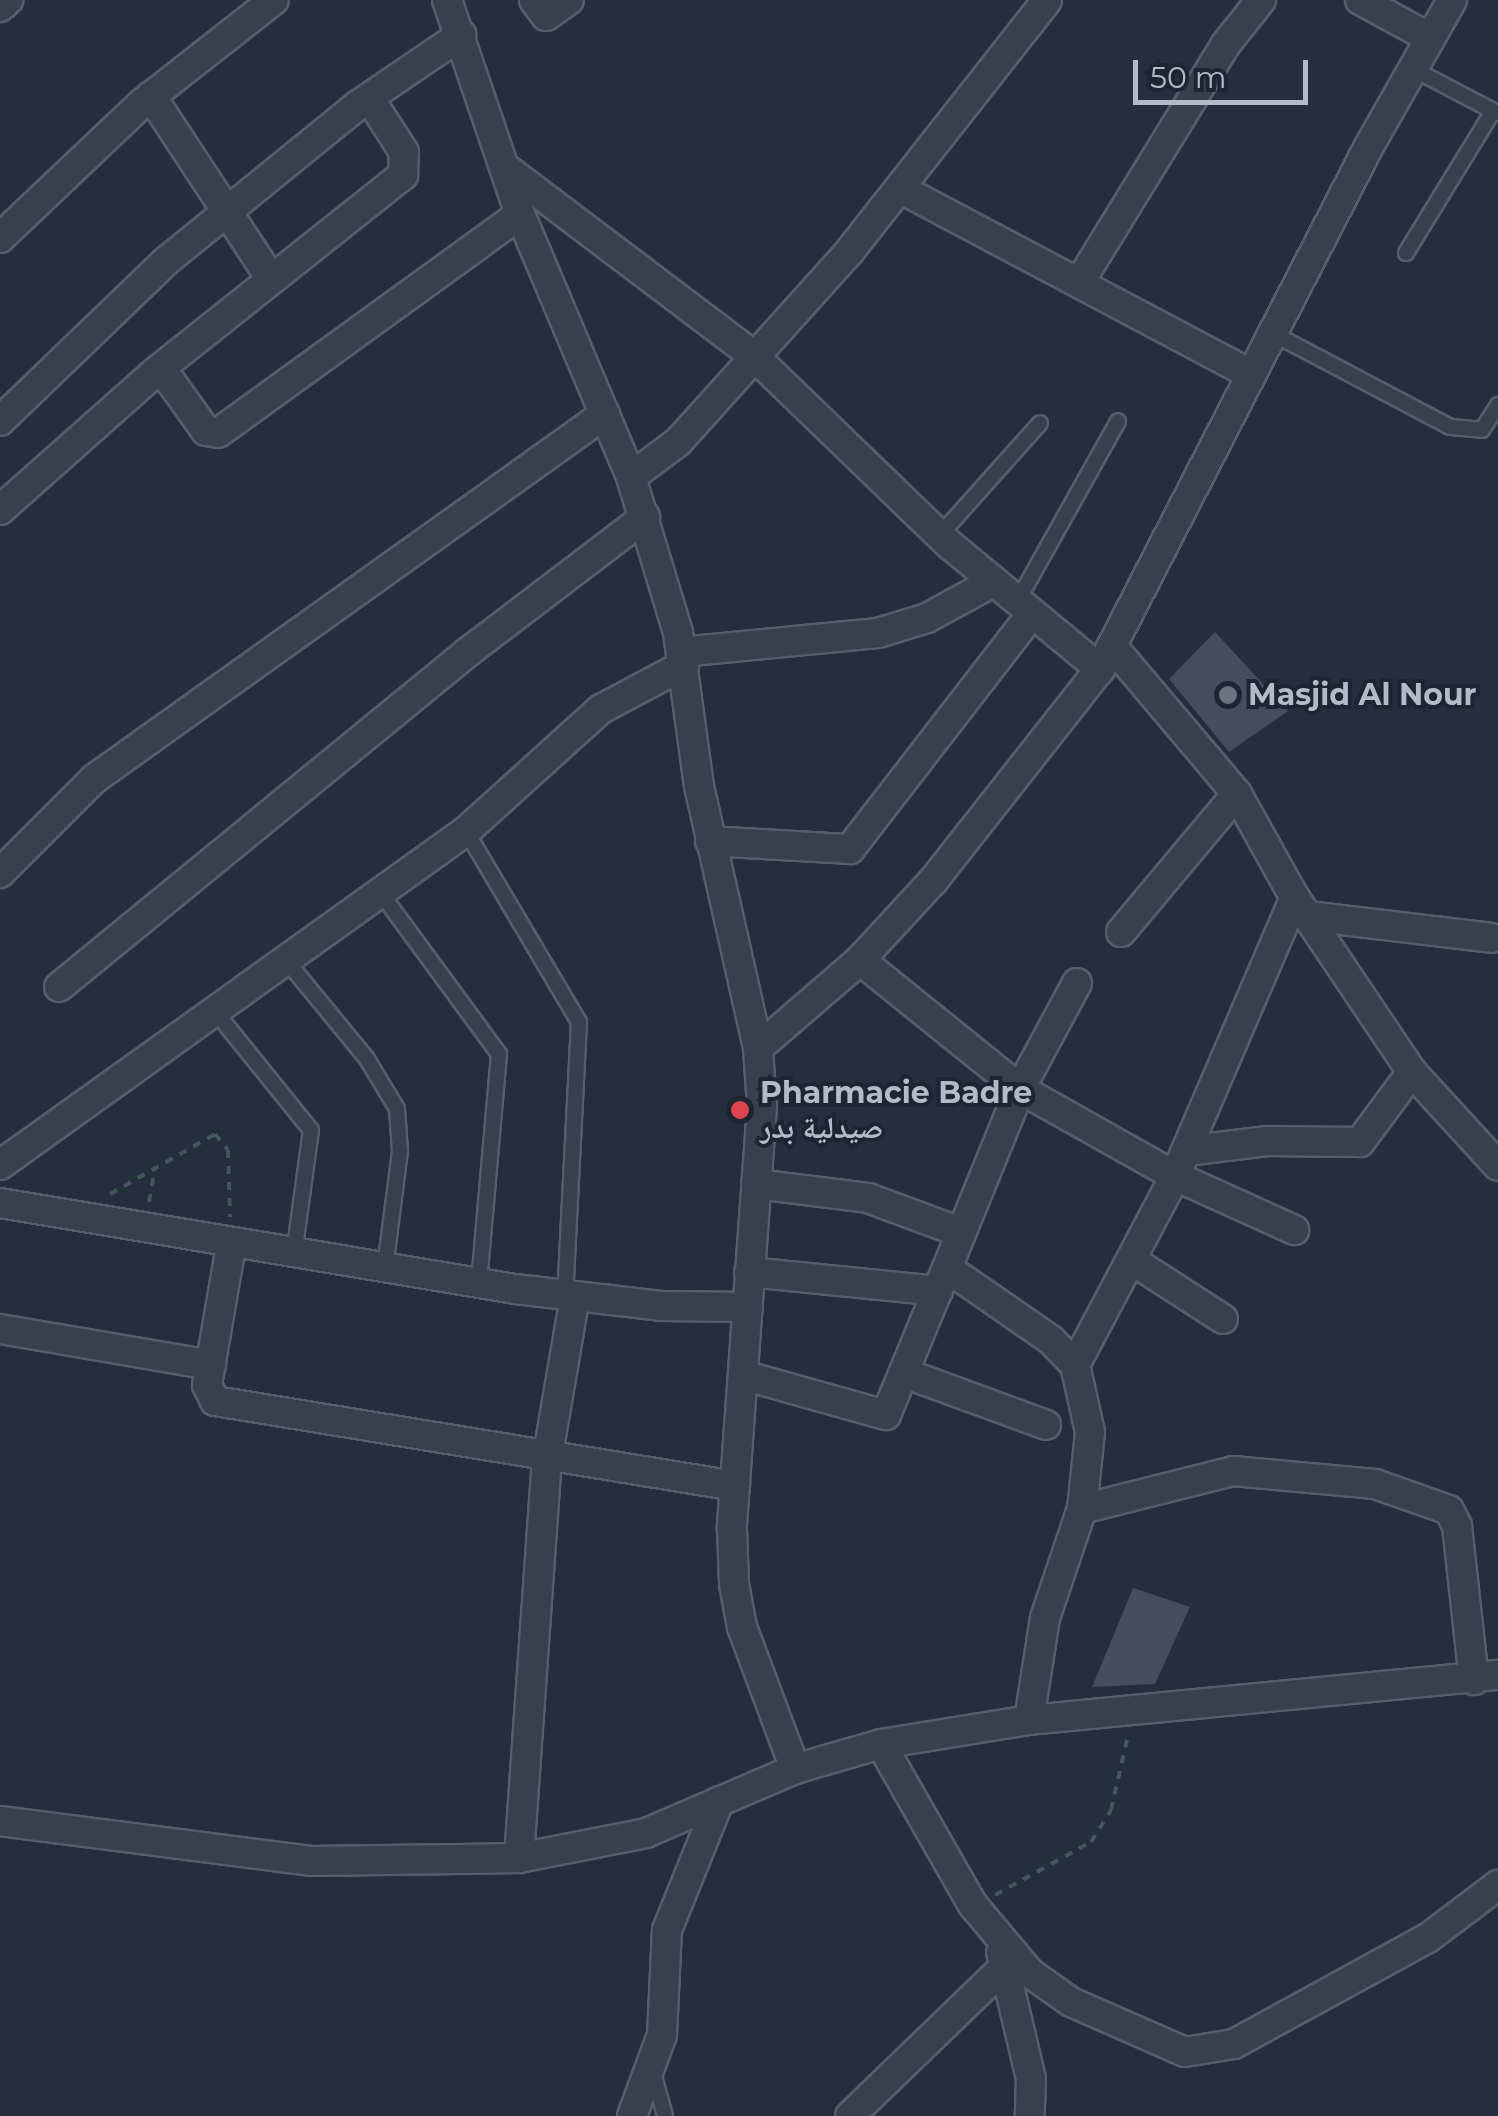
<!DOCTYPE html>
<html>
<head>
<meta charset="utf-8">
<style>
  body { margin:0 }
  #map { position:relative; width:1498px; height:2116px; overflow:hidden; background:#252e3d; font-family:Montserrat,"Noto Naskh Arabic",sans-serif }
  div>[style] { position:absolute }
  .building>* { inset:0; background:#444e5f }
  .path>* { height:4px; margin-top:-2px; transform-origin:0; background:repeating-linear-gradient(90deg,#44575b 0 8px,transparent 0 16px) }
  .roads { filter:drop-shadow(2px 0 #565e6b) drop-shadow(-2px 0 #565e6b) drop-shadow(0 2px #565e6b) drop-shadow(0 -2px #565e6b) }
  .lane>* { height:14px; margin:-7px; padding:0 7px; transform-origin:7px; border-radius:7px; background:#38404d }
  .street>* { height:28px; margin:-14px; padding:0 14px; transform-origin:14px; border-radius:14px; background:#38404d }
  .dots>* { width:28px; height:28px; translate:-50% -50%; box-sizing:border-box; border:5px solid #1d2532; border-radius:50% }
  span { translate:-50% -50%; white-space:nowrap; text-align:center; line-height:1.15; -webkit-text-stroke:8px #1d2532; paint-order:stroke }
  .poi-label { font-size:30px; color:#b4bbc8; font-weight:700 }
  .left { translate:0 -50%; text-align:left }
  .scale { position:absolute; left:1133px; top:60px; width:175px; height:45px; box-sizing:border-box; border:5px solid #b4bbc8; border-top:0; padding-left:12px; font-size:30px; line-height:35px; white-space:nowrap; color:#b4bbc8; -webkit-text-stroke:8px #1d2532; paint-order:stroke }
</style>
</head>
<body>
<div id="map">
  <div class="building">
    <i style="clip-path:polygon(1215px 632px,1288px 711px,1229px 752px,1169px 679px)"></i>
    <i style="clip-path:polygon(1133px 1588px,1190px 1607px,1155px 1684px,1092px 1687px)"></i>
  </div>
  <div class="path">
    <i style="left:110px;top:1194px;width:121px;rotate:-29.7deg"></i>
    <i style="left:215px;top:1134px;width:21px;rotate:51deg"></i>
    <i style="left:228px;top:1150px;width:67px;rotate:88.3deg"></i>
    <i style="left:149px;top:1202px;width:36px;rotate:-80deg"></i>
    <i style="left:995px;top:1895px;width:110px;rotate:-28.9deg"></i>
    <i style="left:1091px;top:1842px;width:38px;rotate:-58deg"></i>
    <i style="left:1111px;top:1810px;width:77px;rotate:-77.2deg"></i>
  </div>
  <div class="roads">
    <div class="lane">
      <i style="left:1413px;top:69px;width:95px;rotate:27.6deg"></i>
      <i style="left:1406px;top:253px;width:167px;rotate:-58.5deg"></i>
      <i style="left:1272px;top:333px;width:201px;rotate:27.8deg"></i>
      <i style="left:1450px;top:427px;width:32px;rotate:5deg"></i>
      <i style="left:1482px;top:430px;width:30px;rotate:-57deg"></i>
      <i style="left:940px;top:535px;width:150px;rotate:-48.2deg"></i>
      <i style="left:1017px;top:602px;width:207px;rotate:-60.8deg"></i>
      <i style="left:466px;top:831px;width:222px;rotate:59.4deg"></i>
      <i style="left:579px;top:1022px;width:274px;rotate:92.9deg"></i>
      <i style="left:380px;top:892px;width:201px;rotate:53.7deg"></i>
      <i style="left:499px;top:1054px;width:230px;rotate:95deg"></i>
      <i style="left:285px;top:959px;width:129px;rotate:50.6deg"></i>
      <i style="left:367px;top:1059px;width:58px;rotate:59deg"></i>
      <i style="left:397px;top:1109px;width:42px;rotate:85.9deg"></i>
      <i style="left:400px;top:1151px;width:118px;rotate:97.3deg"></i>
      <i style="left:214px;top:1010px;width:154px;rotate:51.1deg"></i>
      <i style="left:311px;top:1130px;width:125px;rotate:97.8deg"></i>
      <i style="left:652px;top:2069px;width:49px;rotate:74.5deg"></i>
    </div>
    <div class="street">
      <i style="left:447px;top:0;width:226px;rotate:71.2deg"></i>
      <i style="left:520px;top:214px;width:285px;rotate:67.1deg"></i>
      <i style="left:631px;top:477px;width:163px;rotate:73.2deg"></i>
      <i style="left:678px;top:633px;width:154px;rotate:82.2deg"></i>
      <i style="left:699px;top:786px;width:269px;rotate:77.3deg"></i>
      <i style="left:758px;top:1048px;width:58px;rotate:86.1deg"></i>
      <i style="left:762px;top:1106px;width:424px;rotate:94.1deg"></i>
      <i style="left:732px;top:1529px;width:55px;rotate:87.9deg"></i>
      <i style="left:734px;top:1584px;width:44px;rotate:79.5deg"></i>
      <i style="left:742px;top:1627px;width:152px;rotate:69.5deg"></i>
      <i style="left:795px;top:1769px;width:90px;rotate:-16.2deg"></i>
      <i style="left:881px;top:1744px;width:150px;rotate:-9.2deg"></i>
      <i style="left:1029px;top:1720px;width:471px;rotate:-5.5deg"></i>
      <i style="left:534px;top:0;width:20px;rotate:53deg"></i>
      <i style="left:546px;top:16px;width:28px;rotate:-35deg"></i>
      <i style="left:1360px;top:0;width:80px;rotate:28.5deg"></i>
      <i style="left:0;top:7px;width:11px;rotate:-41deg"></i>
      <i style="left:151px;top:96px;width:219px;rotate:56.7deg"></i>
      <i style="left:504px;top:167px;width:315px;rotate:37.1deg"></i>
      <i style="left:755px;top:357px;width:271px;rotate:44deg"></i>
      <i style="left:950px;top:545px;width:195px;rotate:39.6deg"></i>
      <i style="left:901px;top:189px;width:396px;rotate:27.9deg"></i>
      <i style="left:0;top:238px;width:193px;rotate:-43.5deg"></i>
      <i style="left:140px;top:105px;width:170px;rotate:-38.1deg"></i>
      <i style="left:1079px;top:283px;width:281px;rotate:-58.4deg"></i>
      <i style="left:1226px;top:44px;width:56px;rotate:-51.5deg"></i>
      <i style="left:161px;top:368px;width:77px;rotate:54.5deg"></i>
      <i style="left:206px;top:431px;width:12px;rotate:9deg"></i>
      <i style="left:218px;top:433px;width:373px;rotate:-35.9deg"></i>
      <i style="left:0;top:421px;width:229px;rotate:-43.9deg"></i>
      <i style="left:165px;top:262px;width:249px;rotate:-39.1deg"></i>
      <i style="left:358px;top:105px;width:125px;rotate:-34.2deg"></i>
      <i style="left:631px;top:477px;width:59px;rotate:-36.7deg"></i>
      <i style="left:678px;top:442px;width:256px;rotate:-48deg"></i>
      <i style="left:849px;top:252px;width:320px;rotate:-51.8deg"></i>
      <i style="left:0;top:510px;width:205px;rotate:-41.6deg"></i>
      <i style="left:153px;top:374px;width:320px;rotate:-38.5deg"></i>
      <i style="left:403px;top:175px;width:23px;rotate:-88deg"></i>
      <i style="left:404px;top:152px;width:64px;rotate:-122.9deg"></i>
      <i style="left:1112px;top:646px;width:194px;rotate:49.8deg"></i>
      <i style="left:1237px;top:794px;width:119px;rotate:60.9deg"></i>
      <i style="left:1295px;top:898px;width:210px;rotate:56.1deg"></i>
      <i style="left:1412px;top:1072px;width:127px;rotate:47.5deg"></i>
      <i style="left:681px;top:652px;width:198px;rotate:-5.5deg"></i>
      <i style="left:878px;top:633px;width:51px;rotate:-17deg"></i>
      <i style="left:927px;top:618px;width:75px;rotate:-28.6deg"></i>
      <i style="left:710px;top:841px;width:140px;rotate:3.3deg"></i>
      <i style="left:850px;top:849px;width:296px;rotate:-52.3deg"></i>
      <i style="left:0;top:873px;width:133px;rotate:-45deg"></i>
      <i style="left:94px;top:779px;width:628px;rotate:-35.54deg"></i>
      <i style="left:1308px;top:916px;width:185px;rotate:6.8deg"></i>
      <i style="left:1121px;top:932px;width:180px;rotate:-50deg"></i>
      <i style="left:860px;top:960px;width:206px;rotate:38.9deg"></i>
      <i style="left:1020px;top:1089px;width:178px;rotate:29.3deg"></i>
      <i style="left:1175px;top:1176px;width:131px;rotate:24.4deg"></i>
      <i style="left:1077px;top:983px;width:120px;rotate:118.3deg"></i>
      <i style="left:1020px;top:1089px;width:193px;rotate:112.2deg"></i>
      <i style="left:947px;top:1268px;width:126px;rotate:34.7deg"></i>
      <i style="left:1051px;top:1340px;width:35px;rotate:46deg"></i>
      <i style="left:1075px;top:1365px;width:69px;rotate:77.4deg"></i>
      <i style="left:1090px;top:1432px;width:77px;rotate:95.9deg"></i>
      <i style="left:59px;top:987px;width:529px;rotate:-39.32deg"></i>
      <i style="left:468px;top:652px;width:223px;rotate:-37.3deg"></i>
      <i style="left:758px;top:1048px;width:135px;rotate:-40.8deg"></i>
      <i style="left:860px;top:960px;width:108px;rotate:-47.3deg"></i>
      <i style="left:933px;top:881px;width:270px;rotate:-51.8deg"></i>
      <i style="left:1100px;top:669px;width:586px;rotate:-62.78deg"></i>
      <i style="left:1368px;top:148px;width:170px;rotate:-60.4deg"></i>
      <i style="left:1186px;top:1151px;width:82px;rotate:-7deg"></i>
      <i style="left:1267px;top:1141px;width:93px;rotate:0.6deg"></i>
      <i style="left:1360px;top:1142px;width:87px;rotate:-53.4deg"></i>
      <i style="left:0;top:1165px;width:573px;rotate:-35.63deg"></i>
      <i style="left:466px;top:831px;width:182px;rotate:-42.1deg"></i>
      <i style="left:601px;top:709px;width:94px;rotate:-27.9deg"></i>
      <i style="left:756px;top:1184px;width:113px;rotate:7.1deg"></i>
      <i style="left:868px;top:1198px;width:98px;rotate:20.3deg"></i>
      <i style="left:0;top:1203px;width:522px;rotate:9.48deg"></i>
      <i style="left:515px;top:1289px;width:147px;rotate:6.6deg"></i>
      <i style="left:661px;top:1306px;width:87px;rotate:0.7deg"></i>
      <i style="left:231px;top:1246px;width:141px;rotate:99.8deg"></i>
      <i style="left:207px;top:1385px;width:18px;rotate:63deg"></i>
      <i style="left:215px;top:1401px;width:527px;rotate:9.28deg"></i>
      <i style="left:1133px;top:1261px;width:107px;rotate:32.8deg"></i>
      <i style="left:749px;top:1272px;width:190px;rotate:5.7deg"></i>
      <i style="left:0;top:1329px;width:214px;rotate:9.7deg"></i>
      <i style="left:1075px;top:1365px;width:214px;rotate:-62.1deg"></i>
      <i style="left:1175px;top:1176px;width:303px;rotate:-66.7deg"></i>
      <i style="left:907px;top:1374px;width:148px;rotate:20.1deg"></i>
      <i style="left:746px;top:1376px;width:145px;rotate:15.6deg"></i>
      <i style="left:886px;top:1415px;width:159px;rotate:-67.5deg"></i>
      <i style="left:1029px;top:1720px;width:103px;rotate:-81.1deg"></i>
      <i style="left:1045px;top:1618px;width:115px;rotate:-71.3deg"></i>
      <i style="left:1082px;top:1509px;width:156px;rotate:-14.1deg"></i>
      <i style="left:1233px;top:1471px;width:143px;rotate:5.2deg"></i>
      <i style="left:1375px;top:1484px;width:78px;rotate:19.4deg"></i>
      <i style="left:1449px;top:1510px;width:18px;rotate:63deg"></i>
      <i style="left:1457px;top:1526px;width:155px;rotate:83.7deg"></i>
      <i style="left:881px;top:1744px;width:185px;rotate:60.3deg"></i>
      <i style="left:973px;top:1905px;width:89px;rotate:50deg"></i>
      <i style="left:1030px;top:1973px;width:50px;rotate:35.3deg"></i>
      <i style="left:1071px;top:2002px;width:124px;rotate:23.7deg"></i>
      <i style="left:1185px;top:2052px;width:50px;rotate:-9.3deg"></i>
      <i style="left:1234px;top:2044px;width:221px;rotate:-28.7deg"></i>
      <i style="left:1428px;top:1938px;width:88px;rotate:-37.1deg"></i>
      <i style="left:0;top:1821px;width:315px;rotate:7.3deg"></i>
      <i style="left:312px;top:1861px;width:207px;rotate:-0.8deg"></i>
      <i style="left:519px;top:1858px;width:129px;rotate:-11.1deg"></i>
      <i style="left:646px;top:1833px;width:162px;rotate:-23.2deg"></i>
      <i style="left:519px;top:1858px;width:399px;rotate:-86deg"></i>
      <i style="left:547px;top:1460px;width:165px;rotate:-80.3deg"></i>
      <i style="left:1001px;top:1952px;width:130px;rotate:76.7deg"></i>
      <i style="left:1031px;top:2079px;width:37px;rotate:92deg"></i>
      <i style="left:632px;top:2116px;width:86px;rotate:-69.7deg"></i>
      <i style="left:662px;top:2035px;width:105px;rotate:-87.3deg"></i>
      <i style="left:667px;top:1930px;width:139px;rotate:-68deg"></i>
      <i style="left:850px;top:2116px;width:211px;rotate:-44deg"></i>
    </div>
  </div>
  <div class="dots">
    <i style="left:1228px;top:695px;background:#6b7280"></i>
    <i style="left:740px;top:1110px;background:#e0444e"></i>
  </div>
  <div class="poi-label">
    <span class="left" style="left:1248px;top:695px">Masjid Al Nour</span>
    <span class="left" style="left:760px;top:1110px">Pharmacie Badre<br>صيدلية بدر</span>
  </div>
  <div class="scale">50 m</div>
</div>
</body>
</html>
